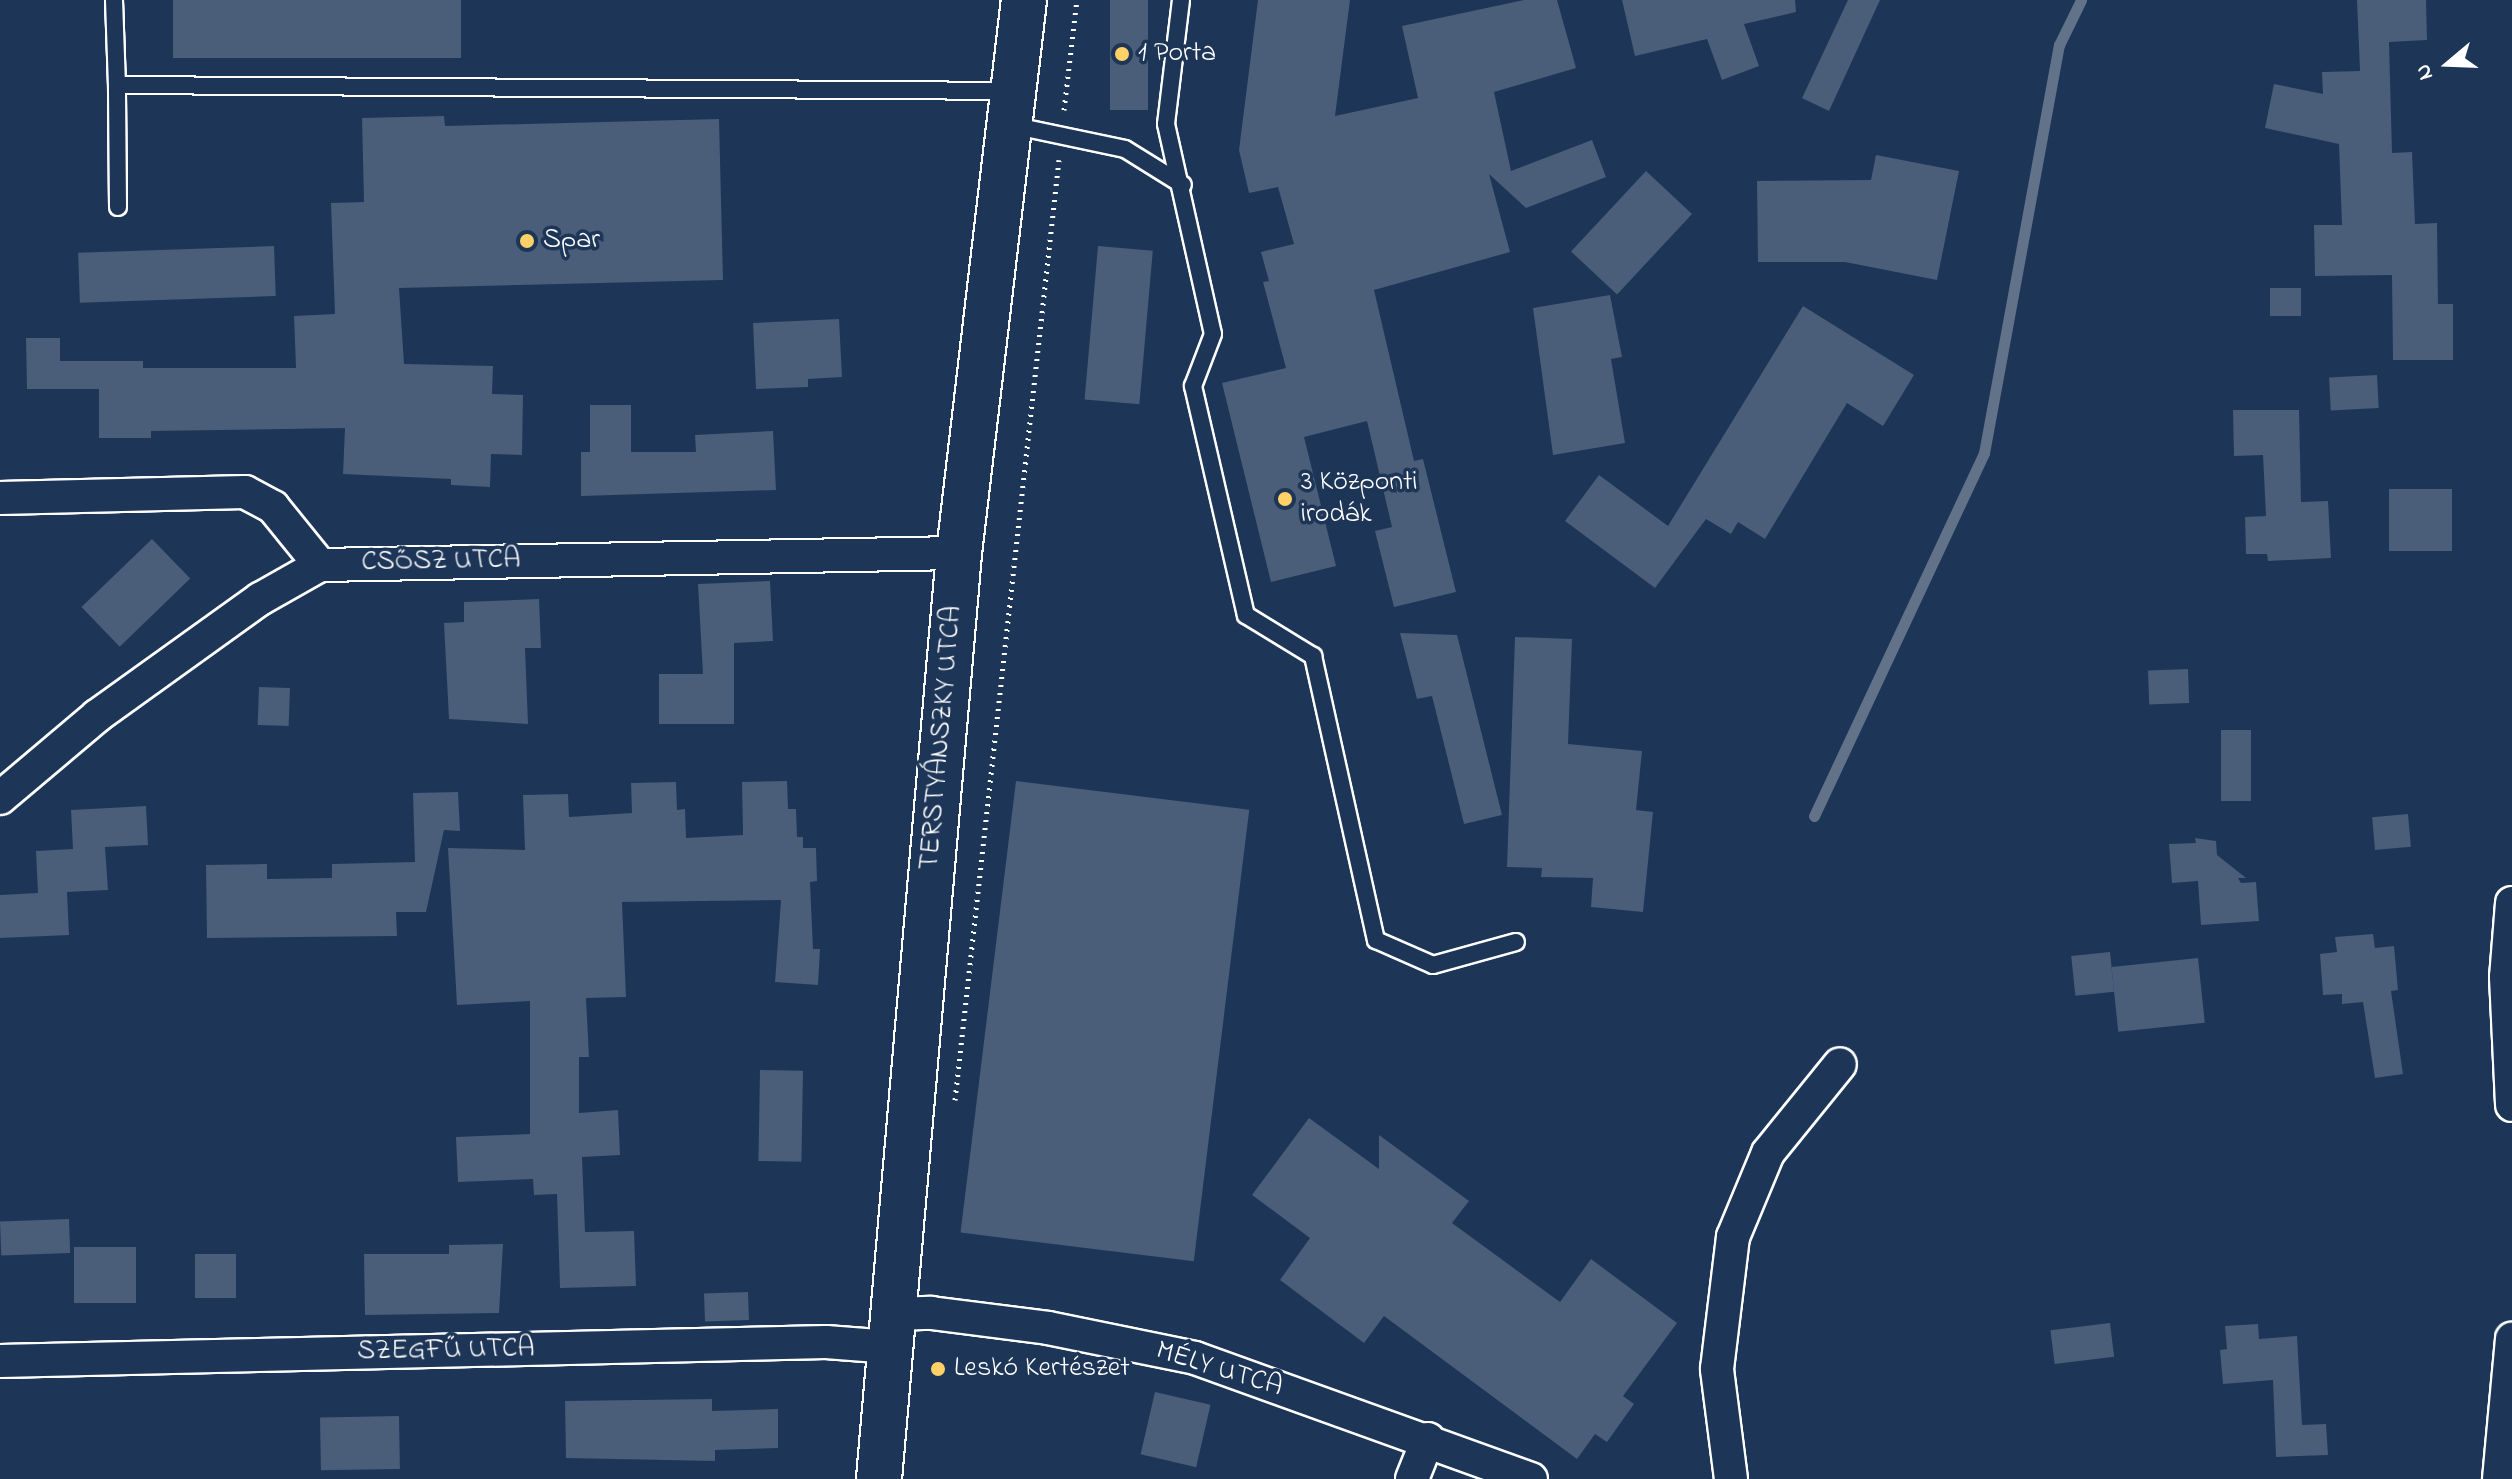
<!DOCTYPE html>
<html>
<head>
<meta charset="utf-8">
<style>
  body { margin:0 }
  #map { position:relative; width:2512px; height:1479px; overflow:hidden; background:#1d3557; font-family:"Indie Flower",sans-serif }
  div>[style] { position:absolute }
  .stream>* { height:11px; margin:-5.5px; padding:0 5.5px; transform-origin:5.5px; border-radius:5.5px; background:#617289 }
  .building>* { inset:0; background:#4a5d79; transform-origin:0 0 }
  .path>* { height:5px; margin-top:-2.5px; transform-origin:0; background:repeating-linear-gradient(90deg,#fff 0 2px,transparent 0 8px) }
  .roads { filter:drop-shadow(2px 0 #fff) drop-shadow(-2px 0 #fff) drop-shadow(0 2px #fff) drop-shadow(0 -2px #fff) }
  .lane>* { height:16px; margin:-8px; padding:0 8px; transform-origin:8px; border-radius:8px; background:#1d3557 }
  .street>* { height:32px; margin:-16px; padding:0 16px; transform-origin:16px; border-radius:16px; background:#1d3557 }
  .secondary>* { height:44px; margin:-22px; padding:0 22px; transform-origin:22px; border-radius:22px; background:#1d3557 }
  .dots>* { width:22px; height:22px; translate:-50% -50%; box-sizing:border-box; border:4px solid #1d3557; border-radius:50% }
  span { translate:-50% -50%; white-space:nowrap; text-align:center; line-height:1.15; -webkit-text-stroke:7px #1d3557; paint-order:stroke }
  .poi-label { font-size:28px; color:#fff }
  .left { translate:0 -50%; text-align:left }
  .street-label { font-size:28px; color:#fff }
  .north { position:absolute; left:2408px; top:24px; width:80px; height:80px; -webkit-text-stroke:6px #1d3557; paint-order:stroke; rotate:251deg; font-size:22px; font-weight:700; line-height:32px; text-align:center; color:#fff }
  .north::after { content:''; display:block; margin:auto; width:28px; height:36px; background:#fff; clip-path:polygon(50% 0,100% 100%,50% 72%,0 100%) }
</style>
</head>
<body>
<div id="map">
  <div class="stream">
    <i style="left:1814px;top:816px;width:401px;rotate:-64.9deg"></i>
    <i style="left:1984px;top:453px;width:415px;rotate:-79.6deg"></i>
    <i style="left:2059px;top:45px;width:50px;rotate:-63.9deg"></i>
  </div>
  <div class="building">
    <i style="left:173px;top:0;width:288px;height:58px"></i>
    <i style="left:1110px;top:0;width:38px;height:110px"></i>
    <i style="clip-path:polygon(1258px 0,1350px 0,1335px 116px,1418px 98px,1402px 26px,1524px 0,1557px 0,1576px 68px,1494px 92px,1511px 171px,1592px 140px,1606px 177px,1526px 208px,1489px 174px,1510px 252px,1374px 290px,1414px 461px,1423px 459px,1456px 592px,1394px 607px,1375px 531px,1392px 527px,1367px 421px,1304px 437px,1336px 566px,1271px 582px,1222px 383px,1286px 368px,1263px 282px,1269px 281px,1261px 252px,1294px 244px,1278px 187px,1249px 193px,1239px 150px)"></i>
    <i style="clip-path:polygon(1622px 0,1795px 0,1796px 12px,1744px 24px,1759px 66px,1722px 80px,1707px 39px,1635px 56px)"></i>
    <i style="clip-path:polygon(1848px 0,1880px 0,1829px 111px,1802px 98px)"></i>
    <i style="clip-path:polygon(2357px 0,2426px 0,2427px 40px,2389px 42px,2392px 153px,2412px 152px,2415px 224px,2437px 223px,2438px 304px,2453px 304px,2453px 360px,2393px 360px,2392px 275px,2315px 276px,2314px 225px,2342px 225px,2339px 144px,2265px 128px,2274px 84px,2323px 94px,2322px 72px,2360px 71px)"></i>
    <i style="clip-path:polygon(444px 116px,445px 126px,719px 119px,723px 280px,399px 288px,404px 364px,493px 366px,492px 394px,523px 395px,522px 455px,491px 454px,490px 487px,451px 485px,451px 479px,343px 474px,345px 428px,151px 431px,151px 438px,99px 438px,99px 389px,27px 389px,26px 338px,60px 338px,60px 361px,143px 361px,143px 368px,296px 368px,294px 316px,335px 314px,331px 203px,364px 202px,362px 118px)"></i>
    <i style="clip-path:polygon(1876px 155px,1959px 171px,1937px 280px,1845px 262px,1758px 262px,1757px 181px,1871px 180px)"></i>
    <i style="left:1646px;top:171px;width:63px;height:110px;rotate:43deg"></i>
    <i style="left:274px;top:246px;width:50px;height:196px;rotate:88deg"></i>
    <i style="left:1098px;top:246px;width:55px;height:154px;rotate:5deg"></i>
    <i style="left:2301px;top:288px;width:28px;height:31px;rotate:90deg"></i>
    <i style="clip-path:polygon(1610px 295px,1622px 357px,1611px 359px,1625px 443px,1553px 455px,1533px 308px)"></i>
    <i style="clip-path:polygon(1803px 306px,1914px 375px,1883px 426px,1847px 403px,1765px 539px,1738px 522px,1731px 534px,1706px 519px,1655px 588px,1565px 521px,1599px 475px,1668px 526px)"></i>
    <i style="clip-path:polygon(839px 319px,842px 377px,808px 379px,808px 387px,756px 389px,753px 323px)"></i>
    <i style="left:2377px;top:375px;width:33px;height:48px;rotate:87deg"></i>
    <i style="clip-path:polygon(590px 405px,631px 405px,631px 452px,696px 452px,695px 435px,773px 431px,776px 490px,581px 496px,581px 452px,590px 452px)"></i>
    <i style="clip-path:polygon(2233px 410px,2299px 410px,2301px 502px,2328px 501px,2331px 558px,2268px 561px,2267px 554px,2246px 554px,2245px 517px,2266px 516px,2263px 455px,2234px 456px)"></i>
    <i style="left:2389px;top:489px;width:63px;height:62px"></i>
    <i style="left:152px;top:539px;width:55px;height:98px;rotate:46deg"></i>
    <i style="clip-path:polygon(770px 581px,773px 641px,734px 643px,734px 724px,659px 724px,659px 674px,703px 674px,698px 584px)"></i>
    <i style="clip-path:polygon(539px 599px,541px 648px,525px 648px,528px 724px,449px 719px,444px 623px,464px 622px,464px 602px)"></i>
    <i style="clip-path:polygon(1400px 633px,1457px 635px,1502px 815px,1464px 824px,1432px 696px,1417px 699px)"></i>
    <i style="clip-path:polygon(1515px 637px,1572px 639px,1568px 744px,1642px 751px,1636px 810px,1653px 812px,1643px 912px,1591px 907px,1593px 878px,1541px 877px,1542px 868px,1507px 867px)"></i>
    <i style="left:2188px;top:669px;width:34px;height:40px;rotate:88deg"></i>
    <i style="left:259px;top:687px;width:31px;height:38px;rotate:2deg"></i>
    <i style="left:2221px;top:730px;width:30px;height:71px"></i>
    <i style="clip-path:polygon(787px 781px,788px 809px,796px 809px,797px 837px,803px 837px,803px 848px,816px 848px,817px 881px,810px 882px,813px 949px,820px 949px,818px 985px,775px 982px,781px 900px,622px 902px,626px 997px,586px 998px,589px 1057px,579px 1057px,579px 1113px,618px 1110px,620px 1155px,582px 1157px,585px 1232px,634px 1231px,636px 1286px,560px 1288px,557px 1194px,534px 1195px,533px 1179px,458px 1182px,456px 1137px,530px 1134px,530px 1001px,457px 1005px,448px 848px,525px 850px,523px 795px,568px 794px,569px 817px,632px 813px,631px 783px,676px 782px,677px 810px,685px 809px,686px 838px,743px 835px,742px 782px)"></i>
    <i style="left:1016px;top:781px;width:235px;height:455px;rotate:7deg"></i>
    <i style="clip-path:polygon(458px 792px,460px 831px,444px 830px,426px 912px,396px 912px,397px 936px,207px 938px,206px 865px,267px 864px,267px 879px,332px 878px,332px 864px,415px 862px,413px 793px)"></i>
    <i style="clip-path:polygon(146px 806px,148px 845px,105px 847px,108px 890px,67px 892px,69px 935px,0 938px,0 895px,38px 893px,36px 851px,73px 849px,71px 810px)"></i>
    <i style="left:2408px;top:814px;width:33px;height:36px;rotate:85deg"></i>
    <i style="clip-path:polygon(2195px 838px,2216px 841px,2217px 855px,2246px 878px,2238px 878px,2241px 883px,2256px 882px,2259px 921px,2201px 925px,2198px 881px,2172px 883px,2169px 844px,2196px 843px)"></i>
    <i style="clip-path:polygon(2373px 934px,2375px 948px,2394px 946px,2398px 990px,2391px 991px,2403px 1074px,2375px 1078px,2363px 1002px,2342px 1004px,2342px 994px,2323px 995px,2320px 954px,2337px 952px,2335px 937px)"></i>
    <i style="left:2110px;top:952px;width:40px;height:39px;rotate:84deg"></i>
    <i style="left:2198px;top:958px;width:65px;height:87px;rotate:84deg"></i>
    <i style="left:760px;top:1070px;width:43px;height:91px;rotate:1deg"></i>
    <i style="clip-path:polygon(1309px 1118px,1379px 1169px,1379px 1135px,1469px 1201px,1452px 1223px,1560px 1302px,1591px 1259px,1677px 1323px,1623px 1396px,1634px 1404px,1607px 1442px,1595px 1434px,1577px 1459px,1384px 1316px,1364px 1343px,1280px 1280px,1310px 1238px,1252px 1195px)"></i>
    <i style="left:69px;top:1219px;width:34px;height:69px;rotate:88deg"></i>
    <i style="clip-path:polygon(503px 1244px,499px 1313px,365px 1315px,364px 1254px,449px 1254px,449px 1245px)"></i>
    <i style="left:74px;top:1247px;width:62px;height:56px"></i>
    <i style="left:195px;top:1254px;width:41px;height:44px"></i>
    <i style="left:748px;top:1292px;width:28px;height:44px;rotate:88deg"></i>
    <i style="left:2110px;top:1323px;width:34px;height:60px;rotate:83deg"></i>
    <i style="clip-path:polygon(2258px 1324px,2259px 1339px,2297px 1336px,2302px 1425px,2326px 1424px,2328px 1455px,2276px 1457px,2273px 1380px,2223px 1384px,2220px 1350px,2227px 1349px,2225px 1326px)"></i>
    <i style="left:1155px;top:1392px;width:57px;height:64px;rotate:13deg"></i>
    <i style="clip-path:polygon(712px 1399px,712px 1411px,778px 1409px,778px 1448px,715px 1450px,715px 1461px,566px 1458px,565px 1401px)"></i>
    <i style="left:399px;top:1416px;width:53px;height:79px;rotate:89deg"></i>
  </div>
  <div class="path">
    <i style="left:1064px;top:110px;width:111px;rotate:-83.3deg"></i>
    <i style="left:955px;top:1100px;width:946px;rotate:-83.69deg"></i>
  </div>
  <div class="roads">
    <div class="lane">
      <i style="left:114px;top:0;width:85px;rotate:88deg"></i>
      <i style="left:1181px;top:0;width:125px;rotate:96.9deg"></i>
      <i style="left:1166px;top:124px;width:215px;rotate:77.4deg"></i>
      <i style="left:1213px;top:334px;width:56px;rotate:111deg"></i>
      <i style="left:1193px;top:386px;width:235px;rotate:77deg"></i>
      <i style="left:1246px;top:615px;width:79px;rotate:31.5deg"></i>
      <i style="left:1313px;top:656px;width:291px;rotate:77.5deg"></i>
      <i style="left:1376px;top:940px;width:62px;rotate:23.7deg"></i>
      <i style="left:1433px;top:965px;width:86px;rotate:-15.5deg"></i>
      <i style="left:1011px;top:125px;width:116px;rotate:11.9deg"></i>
      <i style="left:1125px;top:149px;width:68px;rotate:31.8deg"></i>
      <i style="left:118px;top:207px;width:122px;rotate:-90.5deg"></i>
      <i style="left:117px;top:85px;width:893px;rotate:0.38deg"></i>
    </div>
    <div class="street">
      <i style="left:0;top:498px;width:245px;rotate:-1.4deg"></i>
      <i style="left:245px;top:492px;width:32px;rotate:28deg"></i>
      <i style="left:273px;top:507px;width:75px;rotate:51deg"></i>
      <i style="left:0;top:798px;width:127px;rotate:-40.2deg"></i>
      <i style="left:97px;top:716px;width:201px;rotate:-35.7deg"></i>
      <i style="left:260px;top:599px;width:69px;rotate:-29.5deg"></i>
      <i style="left:320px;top:565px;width:639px;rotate:-1.08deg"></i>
      <i style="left:2512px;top:903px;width:74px;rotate:94.6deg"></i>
      <i style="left:2506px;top:977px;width:128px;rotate:87.3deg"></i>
      <i style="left:893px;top:1314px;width:38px;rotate:-2deg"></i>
      <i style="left:931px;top:1313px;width:118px;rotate:7.3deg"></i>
      <i style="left:1048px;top:1328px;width:150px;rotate:11.5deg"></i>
      <i style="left:1195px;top:1358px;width:357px;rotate:19.8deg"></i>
      <i style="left:0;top:1361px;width:826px;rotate:-1.32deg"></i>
      <i style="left:826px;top:1342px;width:65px;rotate:4.4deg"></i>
      <i style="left:1412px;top:1479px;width:43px;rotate:-68.2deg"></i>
      <i style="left:1731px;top:1479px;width:111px;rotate:-97.3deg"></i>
      <i style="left:1717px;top:1369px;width:133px;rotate:-83.1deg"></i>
      <i style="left:1733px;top:1237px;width:91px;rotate:-67.4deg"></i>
      <i style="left:1768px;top:1153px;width:114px;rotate:-51deg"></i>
      <i style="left:2499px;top:1479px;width:141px;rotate:-84.7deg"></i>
    </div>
    <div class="secondary">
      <i style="left:879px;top:1479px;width:929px;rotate:-85.06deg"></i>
      <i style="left:959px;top:553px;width:557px;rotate:-83.3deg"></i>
    </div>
  </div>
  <div class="dots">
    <i style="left:1122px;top:54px;background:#ffd166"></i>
    <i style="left:527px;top:241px;background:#ffd166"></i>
    <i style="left:1285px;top:499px;background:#ffd166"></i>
    <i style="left:938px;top:1369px;background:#ffd166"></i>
  </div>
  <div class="poi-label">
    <span class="left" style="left:1138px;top:54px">1 Porta</span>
    <span class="left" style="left:543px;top:241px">Spar</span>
    <span class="left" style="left:1301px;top:499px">3 Központi<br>irodák</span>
    <span class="left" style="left:954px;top:1369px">Leskó Kertészet</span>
  </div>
  <div class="street-label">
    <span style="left:441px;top:562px;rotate:-1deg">CSŐSZ UTCA</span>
    <span style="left:942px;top:738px;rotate:-85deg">TERSTYÁNSZKY UTCA</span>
    <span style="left:446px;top:1351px;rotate:-1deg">SZEGFŰ UTCA</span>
    <span style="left:1219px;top:1370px;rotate:17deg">MÉLY UTCA</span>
  </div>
  <div class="north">N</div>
</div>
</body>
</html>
